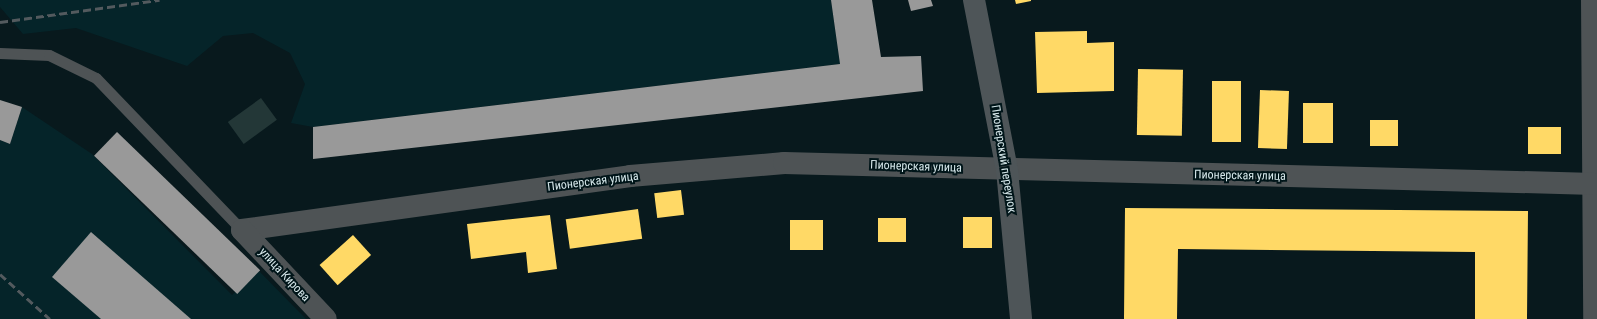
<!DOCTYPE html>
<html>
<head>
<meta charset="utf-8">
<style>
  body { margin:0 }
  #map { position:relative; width:1597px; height:319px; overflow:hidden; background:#08191d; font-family:"Roboto Condensed",sans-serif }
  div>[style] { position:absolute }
  .built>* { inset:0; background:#052429 }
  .homes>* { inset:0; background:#ffd966; transform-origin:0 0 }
  .industry>* { inset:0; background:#999; transform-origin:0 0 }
  .building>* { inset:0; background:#233737; transform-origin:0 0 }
  .lane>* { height:11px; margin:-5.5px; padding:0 5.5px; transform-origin:5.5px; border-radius:5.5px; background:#4e5355 }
  .street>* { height:22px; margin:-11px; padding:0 11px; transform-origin:11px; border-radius:11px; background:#4e5355 }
  .secondary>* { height:22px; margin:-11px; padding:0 11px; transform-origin:11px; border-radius:11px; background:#4e5558 }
  .rail>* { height:3px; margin-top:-1.5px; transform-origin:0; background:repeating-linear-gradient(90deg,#535a5e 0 8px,transparent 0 12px) }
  span { translate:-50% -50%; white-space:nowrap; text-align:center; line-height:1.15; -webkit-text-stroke:4px #001519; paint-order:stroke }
  .street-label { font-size:12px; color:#d6e8eb }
</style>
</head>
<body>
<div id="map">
  <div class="built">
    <i style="clip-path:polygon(0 0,831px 0,840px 64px,313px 127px,291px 123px,305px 84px,290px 53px,253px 33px,223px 36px,187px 66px,76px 28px,23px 34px,0 7px)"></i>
    <i style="clip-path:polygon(22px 107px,92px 154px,232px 295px,259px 271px,306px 319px,0 319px,0 140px,10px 144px)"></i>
  </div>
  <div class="homes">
    <i style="clip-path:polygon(1015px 0,1031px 0,1031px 1px,1016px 4px)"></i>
    <i style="clip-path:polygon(1087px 31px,1087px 43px,1114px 42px,1114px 91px,1037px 93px,1035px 32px)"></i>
    <i style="left:1138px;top:69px;width:45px;height:66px;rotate:1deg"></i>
    <i style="left:1212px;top:81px;width:29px;height:61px"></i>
    <i style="left:1260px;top:90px;width:29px;height:58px;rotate:2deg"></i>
    <i style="left:1303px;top:103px;width:30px;height:40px"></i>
    <i style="left:1370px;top:120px;width:28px;height:26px"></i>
    <i style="left:1528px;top:127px;width:33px;height:27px"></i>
    <i style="left:681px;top:190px;width:25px;height:27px;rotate:83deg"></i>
    <i style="clip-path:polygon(1125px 208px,1528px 211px,1527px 319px,1475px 319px,1475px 252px,1178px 249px,1177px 319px,1124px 319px)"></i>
    <i style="left:638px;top:209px;width:30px;height:73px;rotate:82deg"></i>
    <i style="clip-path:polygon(550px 215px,557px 269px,528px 273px,526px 252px,471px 259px,467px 224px)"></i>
    <i style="left:963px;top:217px;width:29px;height:31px"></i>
    <i style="left:878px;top:218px;width:28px;height:24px"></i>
    <i style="left:790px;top:220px;width:33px;height:30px"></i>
    <i style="left:353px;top:235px;width:27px;height:45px;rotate:48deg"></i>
  </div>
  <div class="industry">
    <i style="clip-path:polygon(831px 0,872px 0,881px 57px,921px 56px,923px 91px,313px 159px,313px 127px,840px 64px)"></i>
    <i style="clip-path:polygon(908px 0,931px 0,933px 6px,911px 11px)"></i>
    <i style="clip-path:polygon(0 100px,22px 107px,10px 144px,0 140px)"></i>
    <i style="left:117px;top:132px;width:199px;height:33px;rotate:44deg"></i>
    <i style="clip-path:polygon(91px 232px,191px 319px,101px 319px,52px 277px)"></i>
  </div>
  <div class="building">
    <i style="left:261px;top:98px;width:27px;height:41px;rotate:54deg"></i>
  </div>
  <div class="lane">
    <i style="left:0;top:53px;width:49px;rotate:2.3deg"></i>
    <i style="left:49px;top:55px;width:52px;rotate:26.1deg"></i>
    <i style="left:96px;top:78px;width:211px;rotate:46.2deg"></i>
  </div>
  <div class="street">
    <i style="left:1592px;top:0;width:319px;rotate:89.6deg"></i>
    <i style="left:242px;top:230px;width:392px;rotate:-7.9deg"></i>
    <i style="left:630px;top:176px;width:155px;rotate:-4.8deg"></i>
    <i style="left:784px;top:163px;width:811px;rotate:1.48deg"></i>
    <i style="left:242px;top:230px;width:122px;rotate:46.7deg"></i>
  </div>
  <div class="secondary">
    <i style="left:974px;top:0;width:173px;rotate:79deg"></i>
    <i style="left:1007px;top:170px;width:150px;rotate:84.6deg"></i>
  </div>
  <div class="rail">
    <i style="left:0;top:22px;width:161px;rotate:-7.9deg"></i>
    <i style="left:0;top:274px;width:67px;rotate:42deg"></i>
  </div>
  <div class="street-label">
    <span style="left:1003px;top:159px;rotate:81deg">Пионерский переулок</span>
    <span style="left:916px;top:167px;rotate:2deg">Пионерская улица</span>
    <span style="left:1240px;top:176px;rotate:1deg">Пионерская улица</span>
    <span style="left:593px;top:182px;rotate:-7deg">Пионерская улица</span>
    <span style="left:284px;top:275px;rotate:47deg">улица Кирова</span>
  </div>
</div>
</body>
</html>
